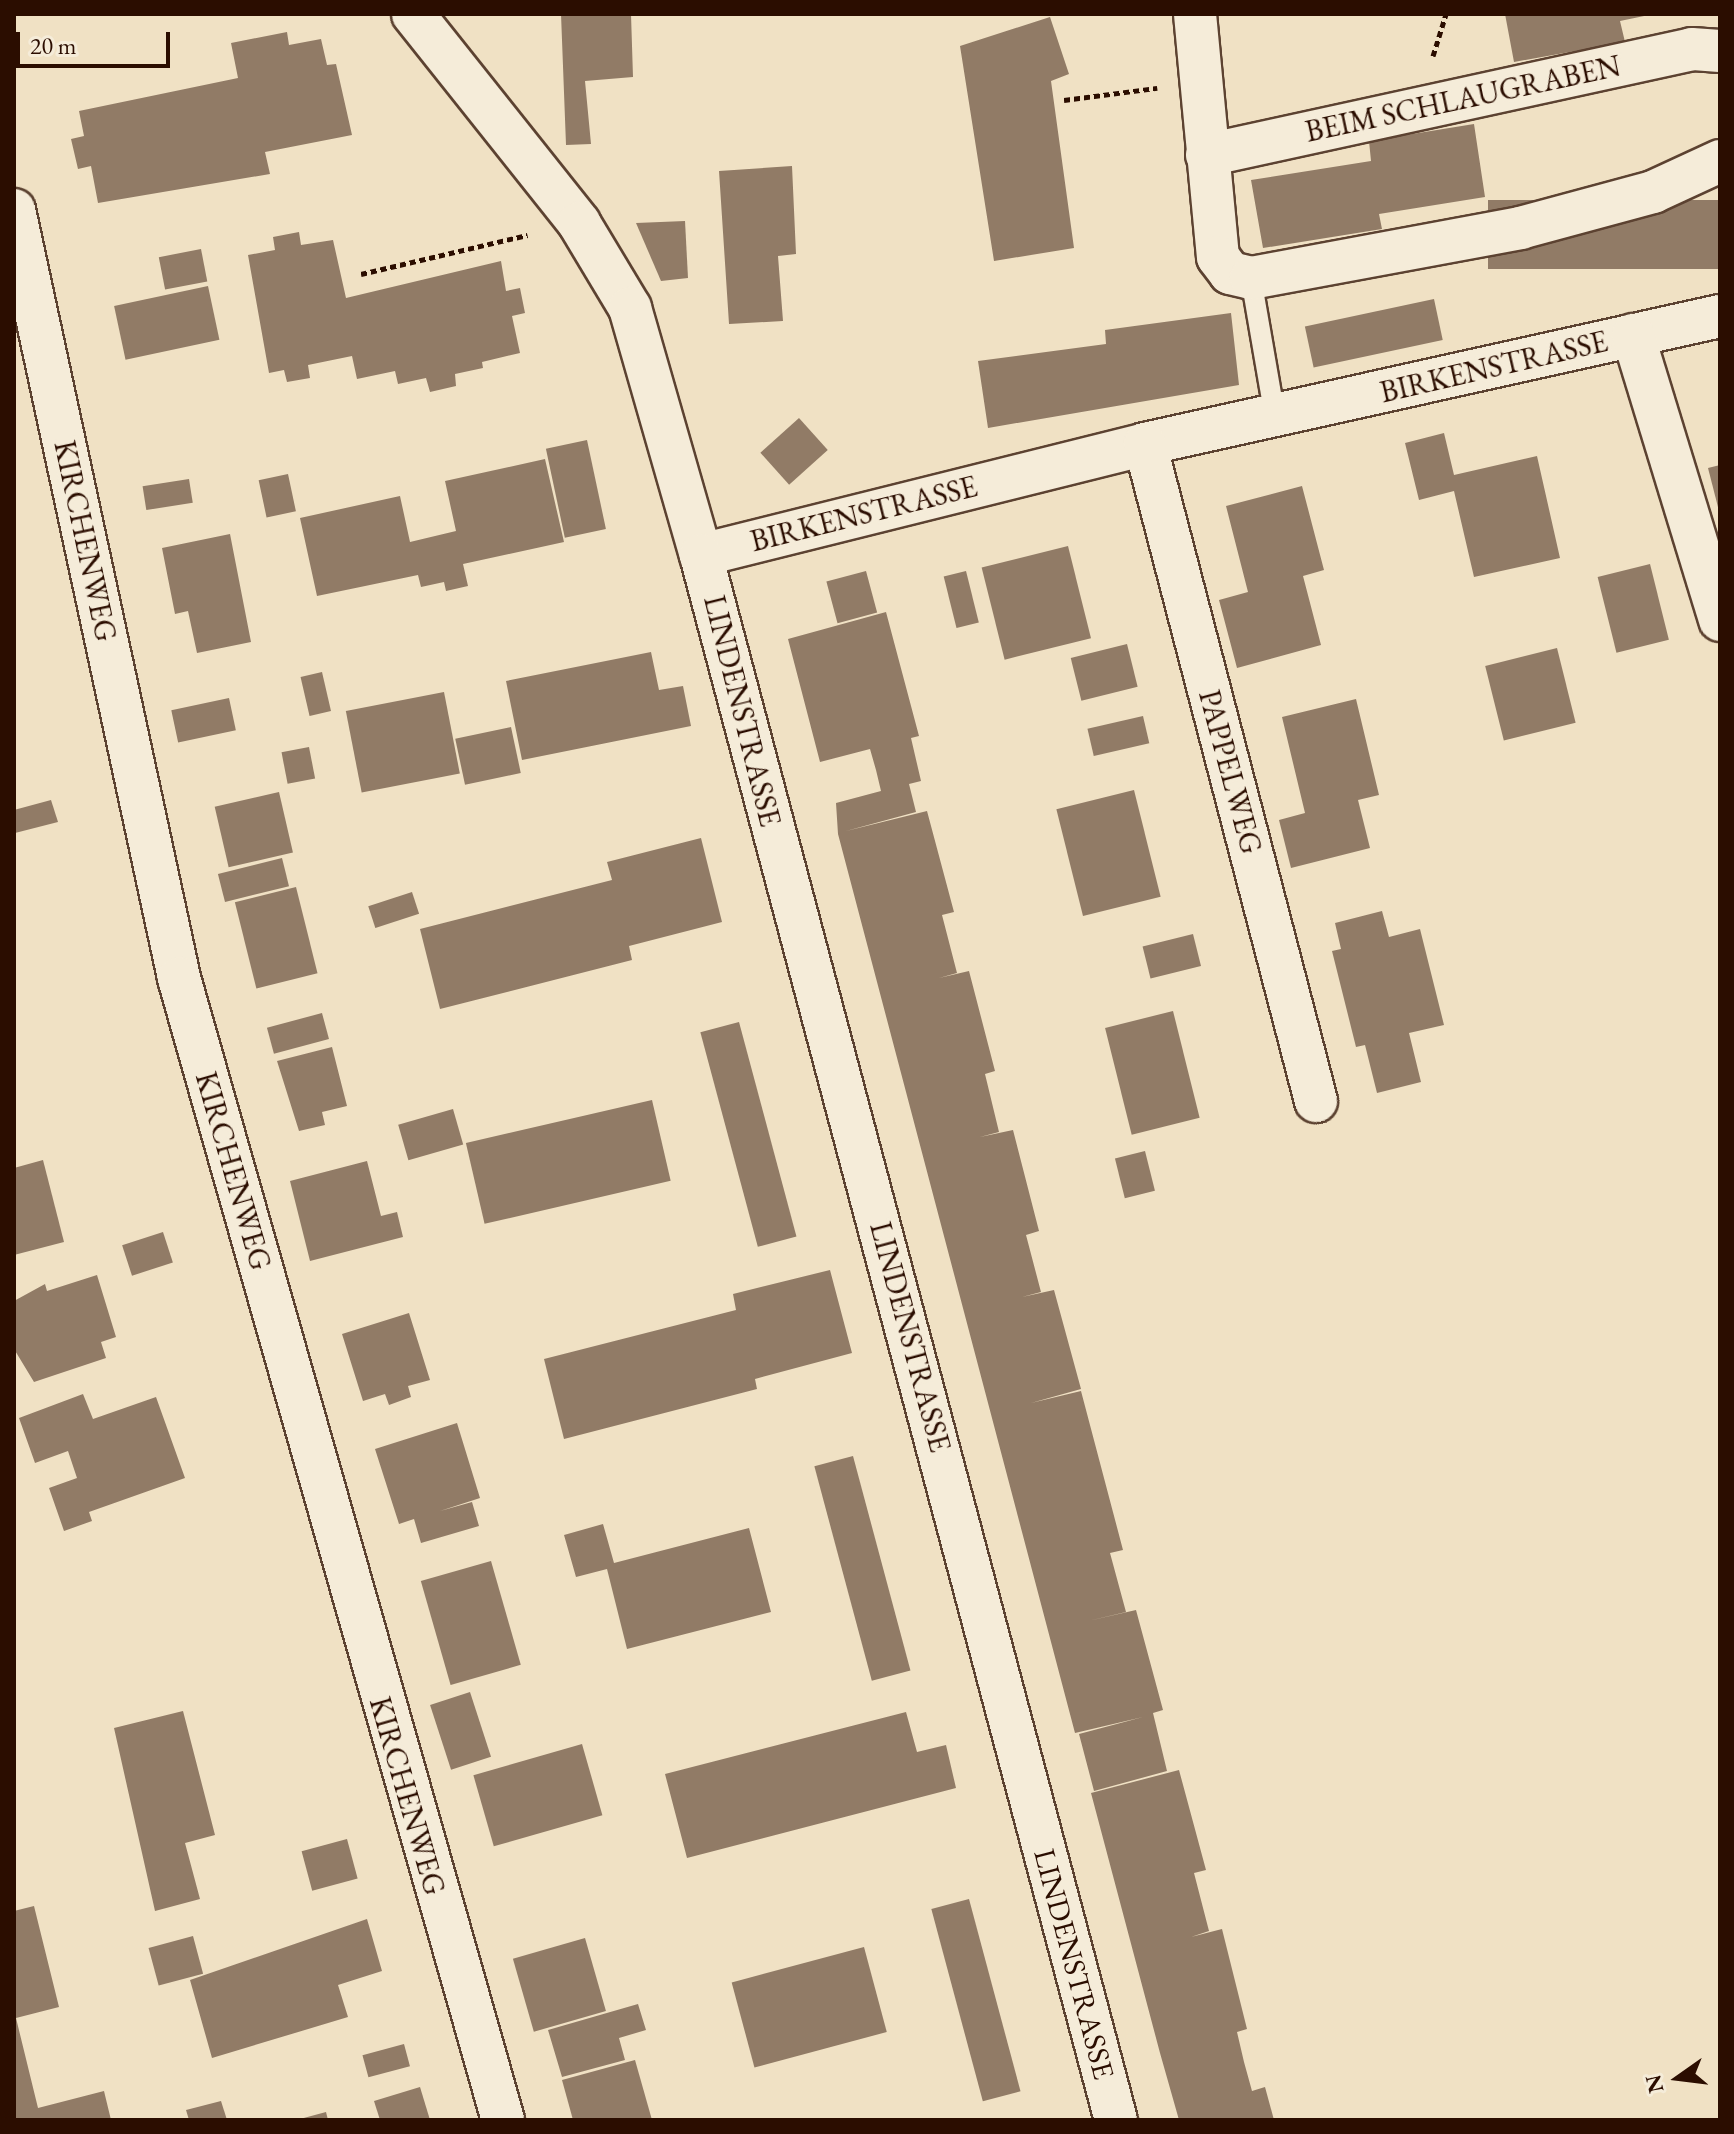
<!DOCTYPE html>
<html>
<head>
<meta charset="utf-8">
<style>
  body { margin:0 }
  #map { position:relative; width:1734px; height:2134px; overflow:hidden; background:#f0e1c4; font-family:"EB Garamond",serif }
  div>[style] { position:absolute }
  .building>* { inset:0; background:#917b66; transform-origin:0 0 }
  .path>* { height:5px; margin-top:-2.5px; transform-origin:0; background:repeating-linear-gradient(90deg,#2b0d00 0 6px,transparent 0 10px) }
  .roads { filter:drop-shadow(2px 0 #5c4231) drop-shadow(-2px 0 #5c4231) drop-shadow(0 2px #5c4231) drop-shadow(0 -2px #5c4231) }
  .lane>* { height:20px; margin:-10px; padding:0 10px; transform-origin:10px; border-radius:10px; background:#f5ecd9 }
  .street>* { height:42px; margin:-21px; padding:0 21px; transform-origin:21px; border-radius:21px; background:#f5ecd9 }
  span { translate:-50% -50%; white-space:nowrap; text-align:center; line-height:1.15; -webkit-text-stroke:7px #f5ecd9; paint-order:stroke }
  .street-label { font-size:30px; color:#2b0d00 }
  .frame { position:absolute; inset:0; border:16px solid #2b0d00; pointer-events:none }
  .north { position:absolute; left:1638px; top:2038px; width:80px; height:80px; -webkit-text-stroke:6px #f5ecd9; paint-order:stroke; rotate:256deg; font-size:22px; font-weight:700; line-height:32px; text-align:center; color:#2b0d00 }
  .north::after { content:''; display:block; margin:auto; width:28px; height:36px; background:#2b0d00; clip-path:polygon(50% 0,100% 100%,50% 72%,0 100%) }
  .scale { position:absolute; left:16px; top:32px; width:154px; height:36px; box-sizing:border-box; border:4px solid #2b0d00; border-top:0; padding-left:10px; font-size:24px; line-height:28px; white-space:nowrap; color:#2b0d00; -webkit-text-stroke:6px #f5ecd9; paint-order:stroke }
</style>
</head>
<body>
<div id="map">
  <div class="building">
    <i style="clip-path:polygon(561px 14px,631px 14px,633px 77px,585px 81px,591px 144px,566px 145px)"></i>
    <i style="clip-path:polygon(1505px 14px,1649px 14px,1649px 15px,1620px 21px,1625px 42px,1514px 62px)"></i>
    <i style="clip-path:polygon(1050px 17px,1069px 74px,1051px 81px,1074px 248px,994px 261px,960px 46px)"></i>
    <i style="clip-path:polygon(287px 32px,289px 45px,321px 39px,327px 65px,336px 64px,352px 135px,265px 152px,270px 174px,98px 203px,91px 166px,78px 169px,71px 139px,84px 136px,79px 111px,238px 78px,231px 43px)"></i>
    <i style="clip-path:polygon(1474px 124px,1485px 197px,1379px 214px,1382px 229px,1263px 248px,1251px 180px,1371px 161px,1369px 141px)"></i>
    <i style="clip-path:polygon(792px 166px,796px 254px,778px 256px,783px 321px,729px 324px,719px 171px)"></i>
    <i style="left:1720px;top:200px;width:69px;height:232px;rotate:90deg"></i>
    <i style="clip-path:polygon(685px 221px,688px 278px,661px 281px,636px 223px)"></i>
    <i style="clip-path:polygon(299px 232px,301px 245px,333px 240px,346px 298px,501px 261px,506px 291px,520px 288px,525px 313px,512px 316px,520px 353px,482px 362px,483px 368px,455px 374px,456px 386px,430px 392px,426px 378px,398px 384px,395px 371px,357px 379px,352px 356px,308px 365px,310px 378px,287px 382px,284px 370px,269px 373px,248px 255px,275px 250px,273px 237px)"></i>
    <i style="left:201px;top:249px;width:33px;height:43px;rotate:79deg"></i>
    <i style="left:208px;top:286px;width:55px;height:96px;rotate:78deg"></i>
    <i style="left:1434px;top:299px;width:42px;height:132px;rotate:78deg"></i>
    <i style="clip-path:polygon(1231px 313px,1239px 385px,988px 428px,978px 361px,1106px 344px,1105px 330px)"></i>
    <i style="left:799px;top:418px;width:43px;height:52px;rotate:48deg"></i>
    <i style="clip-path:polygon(1444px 433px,1454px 475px,1537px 456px,1560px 558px,1474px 577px,1454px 491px,1419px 500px,1405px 443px)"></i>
    <i style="left:587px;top:440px;width:91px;height:42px;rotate:78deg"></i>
    <i style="clip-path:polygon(545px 459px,564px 542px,463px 564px,468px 586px,446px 591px,444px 582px,421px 587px,418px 575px,317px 596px,300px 518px,400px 496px,410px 542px,456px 531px,445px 481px)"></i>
    <i style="clip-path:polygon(1720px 465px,1720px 511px,1719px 511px,1708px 468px)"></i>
    <i style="left:288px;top:474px;width:38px;height:30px;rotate:78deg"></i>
    <i style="left:189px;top:479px;width:24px;height:47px;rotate:81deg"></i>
    <i style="clip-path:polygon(1302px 486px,1324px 570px,1303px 576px,1321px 645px,1237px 668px,1219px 600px,1248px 592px,1226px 506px)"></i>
    <i style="clip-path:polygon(230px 534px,251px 642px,197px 653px,188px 611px,175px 614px,162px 548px)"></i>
    <i style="left:1068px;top:546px;width:95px;height:89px;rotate:76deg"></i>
    <i style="left:1650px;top:564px;width:78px;height:54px;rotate:76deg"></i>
    <i style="left:866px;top:571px;width:43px;height:41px;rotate:75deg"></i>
    <i style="left:966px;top:571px;width:53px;height:23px;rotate:76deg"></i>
    <i style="clip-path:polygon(886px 612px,919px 736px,911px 738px,921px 781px,909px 784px,916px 812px,846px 831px,927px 811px,954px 912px,942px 915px,957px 973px,939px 978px,969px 971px,995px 1071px,985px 1074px,999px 1132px,980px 1137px,1013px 1130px,1039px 1231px,1026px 1235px,1041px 1292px,1022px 1297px,1054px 1290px,1081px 1389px,1031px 1403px,1081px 1391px,1123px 1550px,1110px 1553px,1126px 1612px,1088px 1621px,1136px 1610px,1163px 1710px,1153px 1713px,1167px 1771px,1094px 1791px,1079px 1734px,1143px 1717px,1075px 1733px,838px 834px,836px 803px,881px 791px,876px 770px,870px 749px,820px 762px,788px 639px)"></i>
    <i style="left:1127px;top:644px;width:44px;height:58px;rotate:76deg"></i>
    <i style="left:1557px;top:648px;width:77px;height:74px;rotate:76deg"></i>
    <i style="clip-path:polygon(651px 652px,659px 690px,683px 686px,691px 726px,522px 760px,506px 681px)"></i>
    <i style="left:322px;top:672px;width:40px;height:22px;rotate:77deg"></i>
    <i style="left:444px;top:692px;width:83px;height:100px;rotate:79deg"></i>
    <i style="left:229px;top:698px;width:33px;height:59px;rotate:78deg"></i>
    <i style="clip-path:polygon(1356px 699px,1379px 795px,1358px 800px,1370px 848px,1291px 868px,1279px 820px,1305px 813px,1282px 717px)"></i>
    <i style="left:1143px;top:716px;width:28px;height:57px;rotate:77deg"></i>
    <i style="left:511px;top:727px;width:47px;height:57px;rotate:78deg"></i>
    <i style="left:309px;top:747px;width:32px;height:28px;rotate:79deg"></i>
    <i style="left:1134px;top:790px;width:110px;height:80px;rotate:76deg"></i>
    <i style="left:279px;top:792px;width:62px;height:66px;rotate:77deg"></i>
    <i style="clip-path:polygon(51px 800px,58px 822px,15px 833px,14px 810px)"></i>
    <i style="clip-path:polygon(701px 838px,722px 922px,629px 946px,632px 960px,440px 1009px,420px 929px,612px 880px,607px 862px)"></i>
    <i style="left:282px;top:858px;width:29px;height:66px;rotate:76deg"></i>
    <i style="left:296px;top:887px;width:89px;height:63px;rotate:76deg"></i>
    <i style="left:412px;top:892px;width:23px;height:46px;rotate:72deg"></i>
    <i style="clip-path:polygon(1382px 911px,1389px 937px,1420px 929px,1444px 1025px,1409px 1033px,1421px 1082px,1377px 1093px,1365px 1045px,1356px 1047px,1332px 951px,1341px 949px,1335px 923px)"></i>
    <i style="left:1193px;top:934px;width:33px;height:52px;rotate:76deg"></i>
    <i style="left:1173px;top:1011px;width:110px;height:70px;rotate:76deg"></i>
    <i style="left:322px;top:1013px;width:27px;height:57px;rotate:75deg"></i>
    <i style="left:739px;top:1022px;width:222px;height:40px;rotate:75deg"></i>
    <i style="clip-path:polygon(332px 1047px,347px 1106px,322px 1112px,325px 1125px,299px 1131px,277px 1061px)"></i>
    <i style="left:652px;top:1100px;width:83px;height:191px;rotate:77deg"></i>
    <i style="left:453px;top:1109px;width:37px;height:57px;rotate:74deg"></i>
    <i style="left:1145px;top:1151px;width:41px;height:31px;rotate:76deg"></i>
    <i style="clip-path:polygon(43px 1160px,64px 1242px,14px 1255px,14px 1168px)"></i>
    <i style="clip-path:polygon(367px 1161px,381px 1216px,397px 1212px,403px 1237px,310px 1261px,290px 1181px)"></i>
    <i style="left:163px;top:1232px;width:32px;height:43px;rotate:72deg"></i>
    <i style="clip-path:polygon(830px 1270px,852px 1353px,755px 1379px,757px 1389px,564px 1439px,544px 1359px,736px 1310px,733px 1294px)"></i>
    <i style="clip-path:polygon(97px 1275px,116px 1337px,101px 1342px,106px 1358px,34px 1382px,14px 1349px,14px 1301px,45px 1284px,47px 1291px)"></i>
    <i style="clip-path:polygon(409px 1313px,430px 1380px,408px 1386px,411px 1397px,389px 1405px,385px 1394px,363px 1401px,342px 1334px)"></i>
    <i style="clip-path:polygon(83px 1394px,93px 1419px,156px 1397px,185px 1478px,89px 1512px,92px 1521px,64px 1531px,49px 1488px,77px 1478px,68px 1451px,35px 1463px,19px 1418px)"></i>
    <i style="clip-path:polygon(457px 1423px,480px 1498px,440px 1511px,472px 1502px,479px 1526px,421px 1543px,414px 1519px,399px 1524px,375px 1449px)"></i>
    <i style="left:853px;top:1456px;width:222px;height:40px;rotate:75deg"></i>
    <i style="clip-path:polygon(603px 1524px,614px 1563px,749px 1528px,771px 1612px,627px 1649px,607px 1569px,576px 1577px,564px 1535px)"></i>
    <i style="left:491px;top:1561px;width:108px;height:73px;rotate:74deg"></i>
    <i style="left:470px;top:1692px;width:68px;height:42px;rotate:72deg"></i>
    <i style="clip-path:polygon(183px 1711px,215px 1835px,185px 1843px,200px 1899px,155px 1911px,114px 1728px)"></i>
    <i style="clip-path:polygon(906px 1712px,917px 1752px,946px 1745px,956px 1788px,687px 1858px,665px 1774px)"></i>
    <i style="left:582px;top:1744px;width:74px;height:113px;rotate:74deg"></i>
    <i style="clip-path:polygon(1179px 1770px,1206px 1870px,1194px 1873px,1209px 1931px,1191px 1937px,1222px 1929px,1247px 2029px,1237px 2032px,1244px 2062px,1252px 2091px,1265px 2087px,1274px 2120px,1179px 2120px,1160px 2053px,1091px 1793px)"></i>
    <i style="left:347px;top:1839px;width:41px;height:47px;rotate:75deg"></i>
    <i style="left:969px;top:1899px;width:199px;height:39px;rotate:75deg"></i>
    <i style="clip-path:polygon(34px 1906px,59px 2007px,16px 2018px,38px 2108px,104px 2091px,111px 2120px,14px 2120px,14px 1911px)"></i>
    <i style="clip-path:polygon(367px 1919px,382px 1971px,338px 1985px,348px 2017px,212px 2058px,190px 1980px)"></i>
    <i style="left:193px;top:1936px;width:39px;height:46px;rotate:75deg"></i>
    <i style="left:585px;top:1938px;width:76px;height:75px;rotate:74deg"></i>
    <i style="left:864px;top:1947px;width:88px;height:137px;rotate:75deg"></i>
    <i style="clip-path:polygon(638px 2004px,646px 2030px,619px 2038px,625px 2060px,562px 2077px,548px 2030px)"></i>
    <i style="left:404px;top:2044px;width:23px;height:43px;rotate:75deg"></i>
    <i style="clip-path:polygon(635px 2060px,652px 2120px,573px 2120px,562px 2080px)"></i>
    <i style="clip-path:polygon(420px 2087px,430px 2120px,380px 2120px,374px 2101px)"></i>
    <i style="clip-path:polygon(221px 2101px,227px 2120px,189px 2120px,186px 2110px)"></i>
    <i style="clip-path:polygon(326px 2112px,328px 2120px,301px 2120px,300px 2119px)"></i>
  </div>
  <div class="path">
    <i style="left:1433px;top:56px;width:44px;rotate:-72.8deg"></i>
    <i style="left:1064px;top:100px;width:94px;rotate:-7.4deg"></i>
    <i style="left:361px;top:274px;width:171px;rotate:-13.2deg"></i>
  </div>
  <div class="roads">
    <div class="lane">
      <i style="left:1251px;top:278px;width:141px;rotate:80.2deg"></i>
    </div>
    <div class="street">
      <i style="left:413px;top:14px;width:267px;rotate:51.5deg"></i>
      <i style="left:579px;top:223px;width:99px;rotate:59deg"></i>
      <i style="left:630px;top:308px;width:257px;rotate:74deg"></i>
      <i style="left:701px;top:555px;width:458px;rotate:-14deg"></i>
      <i style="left:1145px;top:444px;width:589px;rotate:-12.55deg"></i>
      <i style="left:1195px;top:14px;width:244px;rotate:84.6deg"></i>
      <i style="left:1218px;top:257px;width:20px;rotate:53deg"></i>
      <i style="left:1230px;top:273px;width:22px;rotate:13deg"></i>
      <i style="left:1251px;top:278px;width:274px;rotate:-10.5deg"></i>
      <i style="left:1520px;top:228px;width:138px;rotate:-15.1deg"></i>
      <i style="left:1653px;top:192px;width:74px;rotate:-24.8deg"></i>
      <i style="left:1207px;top:155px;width:496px;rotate:-12.3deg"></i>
      <i style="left:1692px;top:49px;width:28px;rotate:4deg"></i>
      <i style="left:14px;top:210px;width:786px;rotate:77.87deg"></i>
      <i style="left:179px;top:978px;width:1187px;rotate:74.16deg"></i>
      <i style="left:1633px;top:335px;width:298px;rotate:73deg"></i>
      <i style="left:1145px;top:444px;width:679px;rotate:75.41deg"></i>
      <i style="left:701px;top:555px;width:1619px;rotate:75.15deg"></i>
    </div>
  </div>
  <div class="street-label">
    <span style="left:1463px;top:99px;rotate:-12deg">BEIM SCHLAUGRABEN</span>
    <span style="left:1494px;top:367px;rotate:-13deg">BIRKENSTRASSE</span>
    <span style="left:864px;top:514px;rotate:-14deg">BIRKENSTRASSE</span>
    <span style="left:85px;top:541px;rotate:78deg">KIRCHENWEG</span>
    <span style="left:742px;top:711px;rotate:76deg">LINDENSTRASSE</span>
    <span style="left:1230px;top:772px;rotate:75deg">PAPPELWEG</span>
    <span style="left:233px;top:1171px;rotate:74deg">KIRCHENWEG</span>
    <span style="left:910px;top:1337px;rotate:75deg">LINDENSTRASSE</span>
    <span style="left:407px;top:1796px;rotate:74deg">KIRCHENWEG</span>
    <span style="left:1074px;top:1964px;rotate:75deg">LINDENSTRASSE</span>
  </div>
  <div class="frame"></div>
  <div class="north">N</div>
  <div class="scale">20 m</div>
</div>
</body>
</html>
